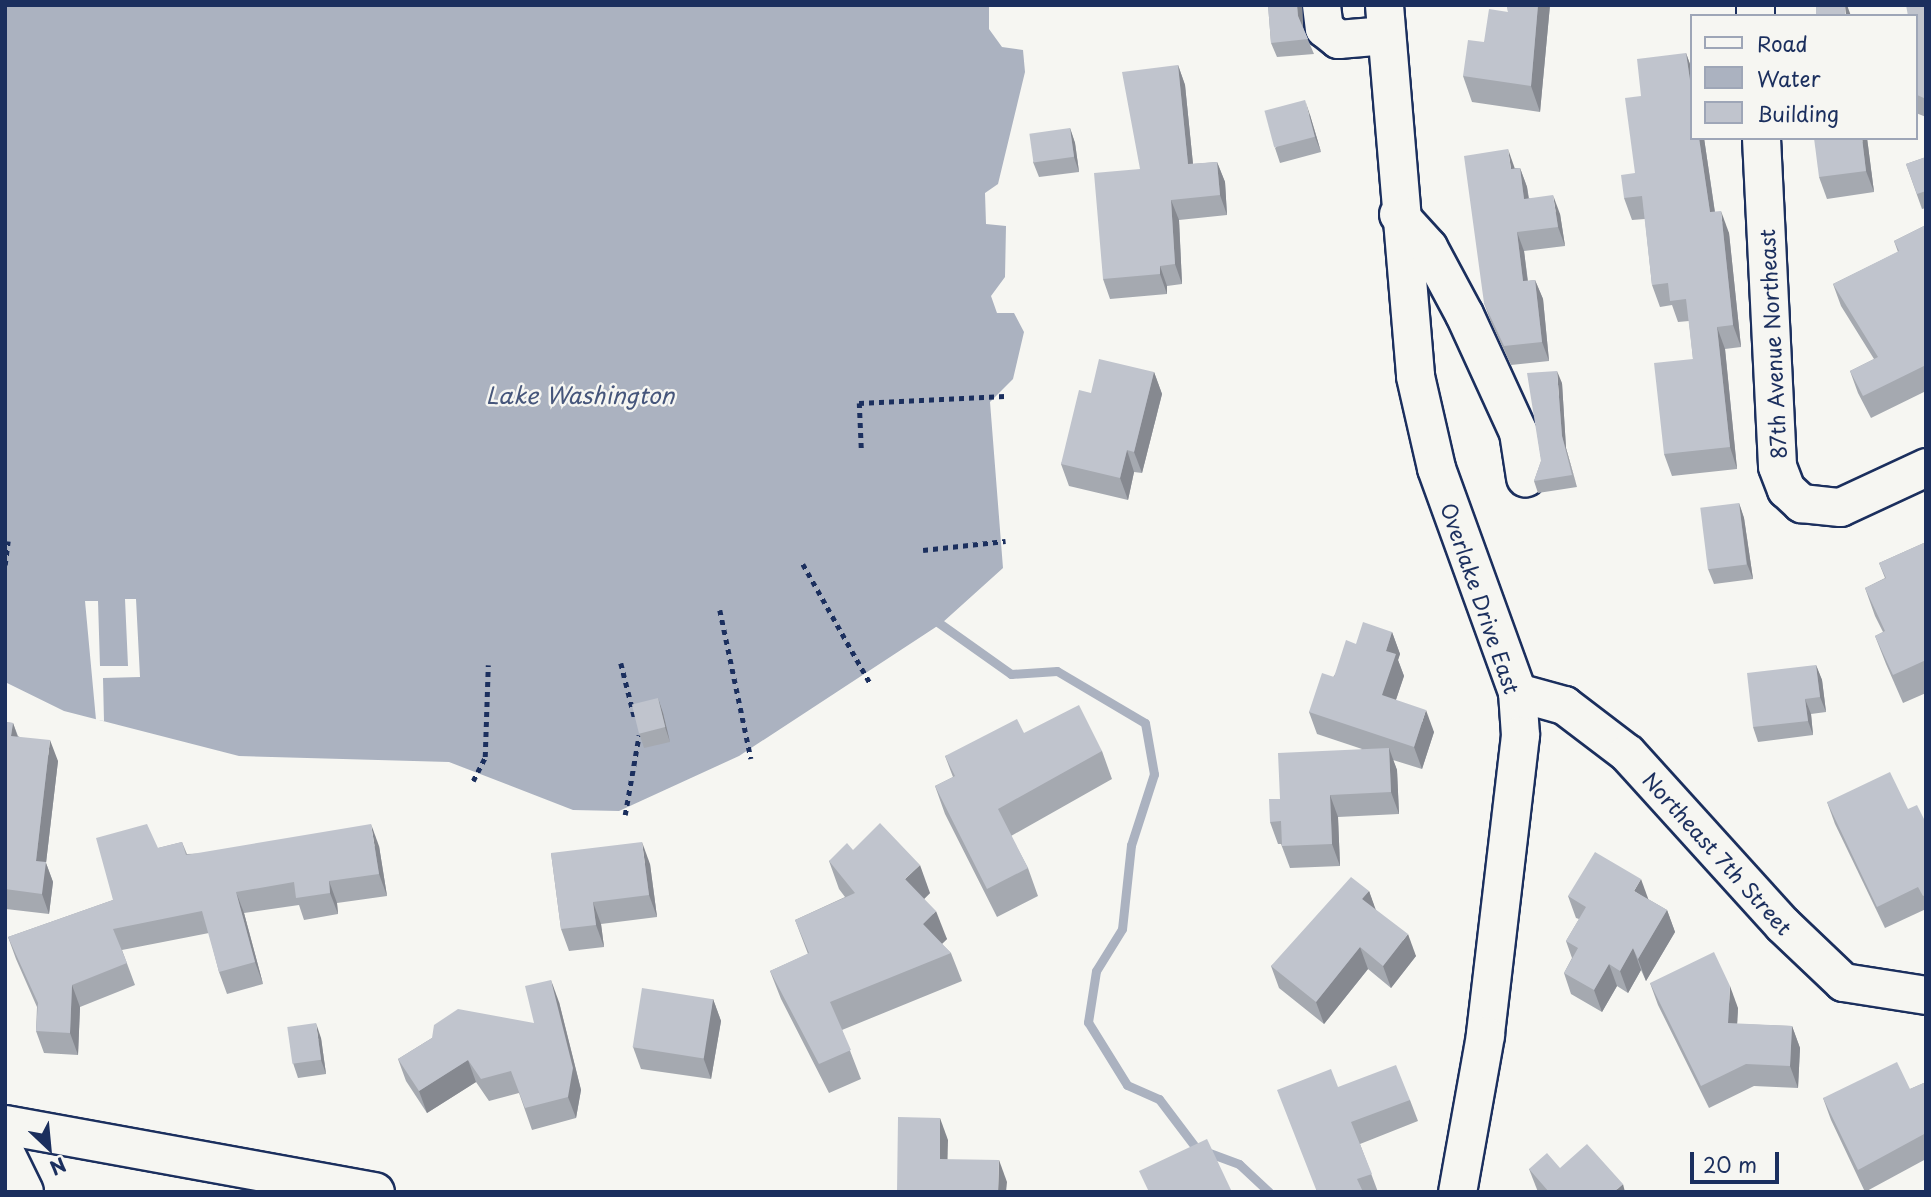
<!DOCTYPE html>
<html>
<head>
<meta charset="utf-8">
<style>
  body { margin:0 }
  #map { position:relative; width:1931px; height:1197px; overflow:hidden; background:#f6f6f2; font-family:"Playpen Sans",sans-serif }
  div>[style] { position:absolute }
  .water>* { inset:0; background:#abb2c0 }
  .pier>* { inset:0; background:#f6f6f2 }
  .stream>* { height:9px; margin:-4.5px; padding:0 4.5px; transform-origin:4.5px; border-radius:4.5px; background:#abb2c0 }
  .path>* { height:4.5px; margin-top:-2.25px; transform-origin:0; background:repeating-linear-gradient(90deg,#1b2f5e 0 5px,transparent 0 10px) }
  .roads { filter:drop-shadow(2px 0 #1b2f5e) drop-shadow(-2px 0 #1b2f5e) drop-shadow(0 2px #1b2f5e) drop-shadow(0 -2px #1b2f5e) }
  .minor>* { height:37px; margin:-18.5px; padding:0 18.5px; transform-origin:18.5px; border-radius:18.5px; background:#f6f6f2 }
  .major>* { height:38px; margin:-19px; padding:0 19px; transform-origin:19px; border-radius:19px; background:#f6f6f2 }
  .wall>* { inset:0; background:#a5a9b0 }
  .shaded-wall>* { inset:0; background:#868990 }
  .building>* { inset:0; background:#c0c4cd; transform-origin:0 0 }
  span { translate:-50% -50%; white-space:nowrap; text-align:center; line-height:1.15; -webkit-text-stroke:5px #f6f6f2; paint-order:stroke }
  .street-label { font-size:21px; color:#1b2f5e }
  .water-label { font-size:23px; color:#46567b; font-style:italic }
  .frame { position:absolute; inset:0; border:7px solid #1b2f5e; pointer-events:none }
  .legend { position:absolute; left:1690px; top:14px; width:228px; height:126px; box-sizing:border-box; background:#f6f6f2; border:2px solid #9ea6b7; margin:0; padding:9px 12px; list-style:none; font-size:21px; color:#1b2f5e }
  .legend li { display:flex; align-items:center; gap:14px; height:35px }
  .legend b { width:35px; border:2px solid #9ea6b7 }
  .north { position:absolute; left:14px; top:1113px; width:70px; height:70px; -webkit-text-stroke:5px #f6f6f2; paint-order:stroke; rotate:154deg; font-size:19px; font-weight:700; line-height:28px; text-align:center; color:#1b2f5e }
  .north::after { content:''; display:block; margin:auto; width:24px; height:32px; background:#1b2f5e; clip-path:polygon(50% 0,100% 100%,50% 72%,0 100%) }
  .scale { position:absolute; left:1690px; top:1152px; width:89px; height:32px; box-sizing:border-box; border:4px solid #1b2f5e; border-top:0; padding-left:9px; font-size:21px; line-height:24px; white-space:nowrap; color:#1b2f5e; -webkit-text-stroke:5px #f6f6f2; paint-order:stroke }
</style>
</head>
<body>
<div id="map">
  <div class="water">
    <i style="clip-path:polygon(5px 5px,989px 5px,989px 29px,1002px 47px,1023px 50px,1025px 72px,998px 184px,985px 193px,986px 224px,1006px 226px,1005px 277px,991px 296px,997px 313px,1014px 313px,1024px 332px,1013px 379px,990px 402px,1003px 568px,942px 623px,739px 756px,619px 811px,573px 810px,449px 762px,239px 756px,64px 711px,5px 682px)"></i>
  </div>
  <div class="pier">
    <i style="clip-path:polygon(125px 599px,136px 599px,140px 677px,103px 678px,104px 721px,96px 720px,85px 601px,98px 601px,100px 666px,128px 666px)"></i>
  </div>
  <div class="stream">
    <i style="left:932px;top:618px;width:97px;rotate:35.3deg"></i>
    <i style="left:1011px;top:674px;width:46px;rotate:-3.7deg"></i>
    <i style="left:1057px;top:671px;width:102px;rotate:30.6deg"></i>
    <i style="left:1145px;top:723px;width:52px;rotate:80deg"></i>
    <i style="left:1154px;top:774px;width:75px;rotate:107.9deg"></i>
    <i style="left:1131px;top:845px;width:84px;rotate:96.1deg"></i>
    <i style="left:1122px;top:929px;width:49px;rotate:121.8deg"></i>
    <i style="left:1096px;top:971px;width:52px;rotate:98.9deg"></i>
    <i style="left:1088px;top:1022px;width:74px;rotate:58.2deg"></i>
    <i style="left:1127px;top:1085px;width:35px;rotate:24deg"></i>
    <i style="left:1159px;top:1099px;width:61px;rotate:52.9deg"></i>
    <i style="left:1196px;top:1148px;width:46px;rotate:20.4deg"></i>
    <i style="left:1239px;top:1164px;width:41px;rotate:43deg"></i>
  </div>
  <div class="path">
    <i style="left:861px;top:448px;width:45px;rotate:-92.5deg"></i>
    <i style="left:859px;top:403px;width:146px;rotate:-2.7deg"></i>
    <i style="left:923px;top:550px;width:83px;rotate:-6.2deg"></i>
    <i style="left:803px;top:564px;width:137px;rotate:60.6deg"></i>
    <i style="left:5px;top:565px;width:24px;rotate:-83deg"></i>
    <i style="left:720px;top:610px;width:152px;rotate:78.2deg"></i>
    <i style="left:621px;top:663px;width:58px;rotate:76deg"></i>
    <i style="left:473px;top:781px;width:27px;rotate:-63deg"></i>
    <i style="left:485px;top:757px;width:92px;rotate:-88.1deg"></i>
    <i style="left:625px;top:815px;width:81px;rotate:-80.1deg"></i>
  </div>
  <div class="roads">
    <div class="minor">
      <i style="left:1321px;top:5px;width:23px;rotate:83deg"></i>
      <i style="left:1324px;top:28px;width:18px;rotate:38deg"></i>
      <i style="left:1338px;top:39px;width:48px;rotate:-4.8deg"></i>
      <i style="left:1384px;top:5px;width:372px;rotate:85.2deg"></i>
      <i style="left:1415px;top:376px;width:94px;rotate:77.1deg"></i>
      <i style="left:1436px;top:468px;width:238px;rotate:70.1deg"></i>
      <i style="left:1517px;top:692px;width:43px;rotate:86deg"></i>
      <i style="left:1520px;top:735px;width:302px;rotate:96.7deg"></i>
      <i style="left:1485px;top:1035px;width:159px;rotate:100.1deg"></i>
      <i style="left:1755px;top:5px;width:11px;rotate:90deg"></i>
      <i style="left:1761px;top:138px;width:328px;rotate:87.2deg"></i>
      <i style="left:1777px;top:466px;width:25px;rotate:69deg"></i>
      <i style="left:1786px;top:489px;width:21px;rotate:43deg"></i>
      <i style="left:1801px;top:503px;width:39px;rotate:6deg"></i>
      <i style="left:1840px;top:507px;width:95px;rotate:-24.9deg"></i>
      <i style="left:1398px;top:214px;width:45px;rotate:47.7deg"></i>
      <i style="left:1428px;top:247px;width:76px;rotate:61.8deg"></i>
      <i style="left:1464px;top:314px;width:130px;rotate:65.4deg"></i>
      <i style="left:1518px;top:432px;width:46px;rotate:81.2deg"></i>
      <i style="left:1517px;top:692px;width:49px;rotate:15.5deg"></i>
      <i style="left:1564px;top:705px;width:79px;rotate:37.3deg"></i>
      <i style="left:1627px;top:753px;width:231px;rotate:47.8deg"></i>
      <i style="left:1782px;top:924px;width:84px;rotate:43.6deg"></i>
      <i style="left:1843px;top:982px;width:84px;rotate:8.9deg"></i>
    </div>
    <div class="major">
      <i style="left:5px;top:1125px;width:376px;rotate:10.3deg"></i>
      <i style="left:5px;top:1153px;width:43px;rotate:64deg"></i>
    </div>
  </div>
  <div class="wall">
    <i style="clip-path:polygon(1268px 5px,1302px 5px,1303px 28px,1314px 54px,1277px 57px,1271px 43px)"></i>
    <i style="clip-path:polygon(1507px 5px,1550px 5px,1540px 112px,1472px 102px,1463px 76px,1484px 42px,1508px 12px)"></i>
    <i style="clip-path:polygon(1926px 5px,1926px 117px,1916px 113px,1915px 112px,1915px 16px)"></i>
    <i style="clip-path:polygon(1686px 53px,1691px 67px,1691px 138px,1704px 138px,1715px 212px,1729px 233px,1741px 347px,1725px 349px,1737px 469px,1672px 476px,1664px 454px,1693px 359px,1689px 321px,1678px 322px,1672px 305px,1660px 307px,1652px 285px,1645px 219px,1632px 220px,1624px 198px,1635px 173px,1641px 96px)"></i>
    <i style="clip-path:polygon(1178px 65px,1185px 85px,1193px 164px,1217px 162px,1225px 182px,1227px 215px,1179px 220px,1182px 284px,1167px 286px,1167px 294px,1110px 299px,1103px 279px,1140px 169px)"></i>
    <i style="clip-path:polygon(1310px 115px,1321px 152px,1280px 163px,1275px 148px)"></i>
    <i style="clip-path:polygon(1070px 128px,1075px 143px,1079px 172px,1039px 177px,1033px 162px)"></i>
    <i style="clip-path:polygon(1867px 138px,1874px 192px,1827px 199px,1819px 177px)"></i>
    <i style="clip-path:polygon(1926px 157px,1926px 208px,1922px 209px,1906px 164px)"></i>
    <i style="clip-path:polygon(1515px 168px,1520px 168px,1527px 187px,1529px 198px,1560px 214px,1565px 246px,1524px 251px,1528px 281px,1535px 280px,1543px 299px,1549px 361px,1511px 365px,1491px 322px,1484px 303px)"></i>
    <i style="clip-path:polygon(1926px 225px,1926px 391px,1871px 418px,1858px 393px,1850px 371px,1874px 359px,1841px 306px,1833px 284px,1898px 252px,1894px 241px)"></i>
    <i style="clip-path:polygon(1154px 372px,1162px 394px,1142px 473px,1134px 472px,1128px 500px,1069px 486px,1061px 464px,1091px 393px)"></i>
    <i style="clip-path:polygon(1562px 383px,1566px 448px,1577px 487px,1538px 493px,1534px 481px,1541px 461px)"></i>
    <i style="clip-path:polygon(1739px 503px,1744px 518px,1753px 579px,1714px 584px,1708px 569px)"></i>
    <i style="clip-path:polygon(1926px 542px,1926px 693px,1903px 703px,1886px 664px,1875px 636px,1883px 632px,1875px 616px,1865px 588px,1885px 578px,1879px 563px)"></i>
    <i style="clip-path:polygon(1392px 632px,1400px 654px,1398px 660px,1404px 676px,1396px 700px,1434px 732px,1422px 769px,1393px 760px,1397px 770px,1399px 814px,1338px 817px,1340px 866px,1290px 868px,1281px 844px,1278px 844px,1270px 822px,1280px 799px,1362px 749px,1317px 734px,1309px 712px,1356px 644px)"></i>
    <i style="clip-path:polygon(1816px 665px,1822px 680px,1826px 712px,1811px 714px,1813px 735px,1758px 742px,1753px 727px)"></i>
    <i style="clip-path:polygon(658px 698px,663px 713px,670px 742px,644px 748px,639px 733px)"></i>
    <i style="clip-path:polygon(5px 722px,13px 723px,18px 736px,58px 761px,46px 863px,53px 882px,49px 914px,6px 909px,5px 907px)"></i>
    <i style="clip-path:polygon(1024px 733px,1102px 751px,1112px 779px,1011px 836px,1028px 868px,1038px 896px,997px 917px,945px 814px,935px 786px,953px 777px,945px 756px)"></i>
    <i style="clip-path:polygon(1827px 802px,1908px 809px,1926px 823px,1926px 909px,1885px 928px,1835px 824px)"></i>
    <i style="clip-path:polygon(182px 842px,187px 854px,379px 846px,387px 896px,337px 903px,338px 914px,304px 920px,299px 905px,244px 913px,263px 984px,227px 994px,219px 972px,209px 933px,122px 950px,135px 985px,80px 1007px,78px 1055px,44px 1053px,36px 1031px,37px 1007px,16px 959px,8px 937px,113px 900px,158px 848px)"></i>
    <i style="clip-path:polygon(853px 850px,930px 893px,924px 899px,947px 939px,942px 944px,951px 953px,962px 981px,842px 1030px,861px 1079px,829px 1093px,781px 999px,770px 971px,808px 954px,795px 920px,845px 897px,839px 889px,829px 861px)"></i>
    <i style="clip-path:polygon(551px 853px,650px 864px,657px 917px,601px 924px,604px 947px,569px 951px,561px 929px)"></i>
    <i style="clip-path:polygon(1369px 891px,1375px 909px,1416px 956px,1391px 988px,1368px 969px,1324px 1024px,1279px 988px,1271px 966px)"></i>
    <i style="clip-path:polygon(1568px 896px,1648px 899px,1667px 910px,1675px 932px,1646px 981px,1641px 970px,1628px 993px,1617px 986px,1602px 1012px,1571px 994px,1564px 973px,1572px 958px,1566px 941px,1579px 919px,1576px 918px)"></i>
    <i style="clip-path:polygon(1650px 983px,1738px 1008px,1737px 1024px,1792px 1026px,1800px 1048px,1798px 1088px,1754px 1086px,1709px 1108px,1658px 1005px)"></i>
    <i style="clip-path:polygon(713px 999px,721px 1021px,711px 1079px,641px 1069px,633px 1047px)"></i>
    <i style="clip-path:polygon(559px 1002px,581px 1090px,576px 1118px,532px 1130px,519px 1093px,489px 1101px,476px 1082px,427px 1113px,406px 1081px,398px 1059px,432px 1038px,534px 1023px)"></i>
    <i style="clip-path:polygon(321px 1038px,326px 1074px,298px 1078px,293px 1063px)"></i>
    <i style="clip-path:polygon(1926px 1082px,1926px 1159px,1865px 1192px,1831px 1120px,1823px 1098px,1910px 1089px)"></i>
    <i style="clip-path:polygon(1338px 1087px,1410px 1100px,1418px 1121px,1360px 1144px,1378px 1192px,1316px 1192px)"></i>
    <i style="clip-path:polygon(1560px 1168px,1625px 1192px,1538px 1192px,1529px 1169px)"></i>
  </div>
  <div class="shaded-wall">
    <i style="clip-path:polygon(1297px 5px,1302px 5px,1303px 31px,1298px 16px)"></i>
    <i style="clip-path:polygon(1538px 5px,1550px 5px,1540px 112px,1531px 86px)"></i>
    <i style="clip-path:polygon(1845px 5px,1847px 5px,1851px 16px,1846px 16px)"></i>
    <i style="clip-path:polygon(1686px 53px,1691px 67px,1691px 87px)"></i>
    <i style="clip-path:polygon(1178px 65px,1185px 85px,1195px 184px,1188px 164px)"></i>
    <i style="clip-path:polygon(1305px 100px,1310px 115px,1321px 152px,1315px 137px)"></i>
    <i style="clip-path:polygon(1070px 128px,1075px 143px,1079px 172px,1074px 157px)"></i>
    <i style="clip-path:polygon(1699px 138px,1704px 138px,1718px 234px,1710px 212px)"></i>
    <i style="clip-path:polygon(1862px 138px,1867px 138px,1874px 192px,1866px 171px)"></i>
    <i style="clip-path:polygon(1508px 149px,1515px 169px,1511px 169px)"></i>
    <i style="clip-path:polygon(1217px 162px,1225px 182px,1227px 215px,1220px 195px)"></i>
    <i style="clip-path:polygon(1520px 168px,1527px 187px,1531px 218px,1524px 199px)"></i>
    <i style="clip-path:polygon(1553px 195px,1560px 214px,1565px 246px,1558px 227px)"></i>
    <i style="clip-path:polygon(1171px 200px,1179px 220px,1182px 284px,1175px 264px)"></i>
    <i style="clip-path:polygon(1721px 211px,1729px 233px,1741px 347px,1733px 325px)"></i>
    <i style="clip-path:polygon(1517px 232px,1524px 251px,1530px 301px,1523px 281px)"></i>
    <i style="clip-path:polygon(1160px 266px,1167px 286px,1167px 294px,1160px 274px)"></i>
    <i style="clip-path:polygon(1535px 280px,1543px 299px,1549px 361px,1542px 342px)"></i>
    <i style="clip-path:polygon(1717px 327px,1725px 349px,1737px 469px,1730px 447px)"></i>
    <i style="clip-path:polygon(1557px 371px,1562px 383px,1566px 448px,1577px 487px,1562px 436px)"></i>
    <i style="clip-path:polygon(1154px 372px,1162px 394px,1142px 473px,1134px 452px)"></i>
    <i style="clip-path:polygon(1127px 450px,1134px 472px,1128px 500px,1120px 478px)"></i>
    <i style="clip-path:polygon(1739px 503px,1744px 518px,1753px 579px,1747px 564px)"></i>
    <i style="clip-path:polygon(1392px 632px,1400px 654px,1398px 660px,1404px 676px,1390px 717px,1382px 695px,1386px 651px)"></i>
    <i style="clip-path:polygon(1816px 665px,1822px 680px,1826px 712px,1820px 697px)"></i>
    <i style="clip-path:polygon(658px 698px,663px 713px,670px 742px,665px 727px)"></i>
    <i style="clip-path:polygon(1805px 699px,1811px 714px,1813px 735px,1808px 721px)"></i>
    <i style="clip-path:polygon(1426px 710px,1434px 732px,1422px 769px,1414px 747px)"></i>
    <i style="clip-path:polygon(13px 723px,20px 744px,11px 736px)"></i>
    <i style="clip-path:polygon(50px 740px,58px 761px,46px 863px,53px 882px,49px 914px,42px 894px,36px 861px)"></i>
    <i style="clip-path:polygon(1389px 748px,1397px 770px,1399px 814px,1391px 792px)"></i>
    <i style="clip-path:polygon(1330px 795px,1338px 817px,1340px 866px,1332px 844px)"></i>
    <i style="clip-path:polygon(371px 824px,379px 846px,387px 896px,379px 874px)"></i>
    <i style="clip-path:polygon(642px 842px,650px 864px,657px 917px,649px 895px)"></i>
    <i style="clip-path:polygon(920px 865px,930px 893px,916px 907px,905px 879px)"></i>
    <i style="clip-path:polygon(1641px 879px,1649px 901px,1634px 891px)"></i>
    <i style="clip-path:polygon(329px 881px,337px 903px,338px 914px,330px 893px)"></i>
    <i style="clip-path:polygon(1369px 891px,1377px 913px,1362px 899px)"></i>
    <i style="clip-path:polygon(236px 892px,244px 913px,263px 984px,255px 962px)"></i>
    <i style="clip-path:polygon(593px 902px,601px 924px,604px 947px,596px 925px)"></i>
    <i style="clip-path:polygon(1667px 910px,1675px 932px,1646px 981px,1638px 959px)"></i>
    <i style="clip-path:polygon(936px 911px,947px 939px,933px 952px,923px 924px)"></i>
    <i style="clip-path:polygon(1408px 934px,1416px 956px,1391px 988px,1383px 966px)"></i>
    <i style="clip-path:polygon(1360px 947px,1368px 969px,1324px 1024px,1316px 1002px)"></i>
    <i style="clip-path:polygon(1633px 948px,1641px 970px,1628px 993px,1620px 971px)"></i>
    <i style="clip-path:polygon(1609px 964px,1617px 986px,1602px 1012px,1594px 990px)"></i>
    <i style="clip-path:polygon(551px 980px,559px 1002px,581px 1090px,576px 1118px,568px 1097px)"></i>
    <i style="clip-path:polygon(72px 985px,80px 1007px,78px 1055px,70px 1033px)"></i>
    <i style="clip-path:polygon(1730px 986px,1738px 1008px,1736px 1045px,1728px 1023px)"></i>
    <i style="clip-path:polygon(713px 999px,721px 1021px,711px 1079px,703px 1057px)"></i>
    <i style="clip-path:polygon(316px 1023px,321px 1038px,326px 1074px,321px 1060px)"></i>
    <i style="clip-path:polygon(1792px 1026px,1800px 1048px,1798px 1088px,1790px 1066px)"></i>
    <i style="clip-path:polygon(468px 1060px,476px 1082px,427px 1113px,419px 1091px)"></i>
    <i style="clip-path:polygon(940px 1118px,948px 1140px,947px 1181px,940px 1159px)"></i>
    <i style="clip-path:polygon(999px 1160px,1007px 1182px,1006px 1192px,998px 1192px)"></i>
    <i style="clip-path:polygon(1623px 1184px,1625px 1192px,1614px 1192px)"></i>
  </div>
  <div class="building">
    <i style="clip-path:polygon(1268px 5px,1297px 5px,1298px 16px,1308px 39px,1271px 43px)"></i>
    <i style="clip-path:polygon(1507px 5px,1538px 5px,1531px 86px,1463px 76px,1468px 40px,1484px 42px,1489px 9px,1508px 12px)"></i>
    <i style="left:1816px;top:5px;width:29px;height:11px"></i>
    <i style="clip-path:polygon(1906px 5px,1926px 5px,1926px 99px,1915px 94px,1915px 16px,1908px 16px)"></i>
    <i style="clip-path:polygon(1686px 53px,1691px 87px,1691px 138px,1699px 138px,1710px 212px,1721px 211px,1733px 325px,1717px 327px,1730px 447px,1664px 454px,1654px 363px,1693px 359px,1686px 299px,1670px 301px,1668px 283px,1652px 285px,1642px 196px,1624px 198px,1621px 175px,1635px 173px,1625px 98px,1641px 96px,1637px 59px)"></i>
    <i style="clip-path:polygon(1178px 65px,1188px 164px,1217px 162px,1220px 195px,1171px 200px,1175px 264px,1160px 266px,1160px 274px,1103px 279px,1094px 173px,1140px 169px,1122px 72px)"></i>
    <i style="left:1305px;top:100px;width:38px;height:42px;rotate:75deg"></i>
    <i style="left:1070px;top:128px;width:29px;height:41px;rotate:82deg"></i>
    <i style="clip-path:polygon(1814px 138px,1862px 138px,1866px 171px,1819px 177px)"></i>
    <i style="clip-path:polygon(1508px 149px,1511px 169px,1520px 168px,1524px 199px,1553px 195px,1558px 227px,1517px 232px,1523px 281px,1535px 280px,1542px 342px,1504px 346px,1484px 303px,1464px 156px)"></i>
    <i style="clip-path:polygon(1926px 157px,1926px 191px,1917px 194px,1906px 164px)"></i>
    <i style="clip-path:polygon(1926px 225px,1926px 365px,1863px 396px,1850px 371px,1878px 357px,1833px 284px,1899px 251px,1894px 241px)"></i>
    <i style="clip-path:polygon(1099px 359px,1154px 372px,1134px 452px,1127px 450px,1120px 478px,1061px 464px,1079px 390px,1091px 393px)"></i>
    <i style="clip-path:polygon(1557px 371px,1562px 436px,1572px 475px,1534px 481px,1541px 461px,1527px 373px)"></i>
    <i style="left:1739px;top:503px;width:62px;height:39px;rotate:83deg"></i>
    <i style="clip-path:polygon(1926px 542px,1926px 660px,1893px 675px,1875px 636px,1885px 631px,1865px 588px,1886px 578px,1879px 563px)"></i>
    <i style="clip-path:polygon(1363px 622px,1392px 632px,1386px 651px,1396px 654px,1382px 695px,1426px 710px,1414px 747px,1309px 712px,1322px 673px,1334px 677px,1346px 640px,1356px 644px)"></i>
    <i style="clip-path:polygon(1816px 665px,1820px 697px,1805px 699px,1808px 721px,1753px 727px,1747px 673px)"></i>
    <i style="left:658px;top:698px;width:30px;height:27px;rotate:76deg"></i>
    <i style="clip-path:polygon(1079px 705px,1102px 751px,998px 809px,1028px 868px,987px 889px,935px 786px,955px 776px,945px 756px,1017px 719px,1024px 733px)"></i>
    <i style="clip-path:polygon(5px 722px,13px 723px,11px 736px,50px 740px,36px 861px,46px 862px,42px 894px,5px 889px,5px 836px,7px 826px,5px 825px)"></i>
    <i style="clip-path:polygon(1389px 748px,1391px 792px,1330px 795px,1332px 844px,1282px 846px,1281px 821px,1270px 822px,1269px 799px,1280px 799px,1278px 753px)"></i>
    <i style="clip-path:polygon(1890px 772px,1908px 809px,1917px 805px,1926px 823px,1926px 895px,1923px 896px,1918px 887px,1877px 907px,1827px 802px)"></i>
    <i style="clip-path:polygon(880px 823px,920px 865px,905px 879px,936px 911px,923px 924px,951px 953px,830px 1002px,851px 1050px,819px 1064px,770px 971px,809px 953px,795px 920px,855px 893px,829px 861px,847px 843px,853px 850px)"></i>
    <i style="clip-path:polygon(147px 824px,158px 848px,182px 842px,186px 855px,371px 824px,379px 874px,329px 881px,330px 893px,296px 898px,294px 882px,236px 892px,255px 962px,219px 972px,202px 911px,113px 929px,127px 963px,72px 985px,70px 1033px,36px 1031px,38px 1003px,8px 937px,113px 900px,96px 838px)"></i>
    <i style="clip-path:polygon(642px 842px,649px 895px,593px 902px,596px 925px,561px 929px,551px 853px)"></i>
    <i style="clip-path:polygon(1595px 852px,1641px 879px,1634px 891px,1667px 910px,1638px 959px,1633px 948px,1620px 971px,1609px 964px,1594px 990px,1564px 973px,1578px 948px,1566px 941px,1586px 907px,1568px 896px)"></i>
    <i style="clip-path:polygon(1351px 877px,1369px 891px,1362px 899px,1408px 934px,1383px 966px,1360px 947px,1316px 1002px,1271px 966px)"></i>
    <i style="clip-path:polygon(1714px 952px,1730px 986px,1728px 1023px,1792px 1026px,1790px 1066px,1746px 1064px,1701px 1086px,1650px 983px)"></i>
    <i style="clip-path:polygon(551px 980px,573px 1068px,568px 1097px,525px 1108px,511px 1071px,481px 1079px,468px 1060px,419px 1091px,398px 1059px,432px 1038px,434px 1025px,458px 1009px,534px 1023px,525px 986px)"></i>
    <i style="left:642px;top:988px;width:72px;height:60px;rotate:9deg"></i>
    <i style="left:316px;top:1023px;width:37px;height:29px;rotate:82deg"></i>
    <i style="clip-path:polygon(1897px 1062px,1910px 1089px,1926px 1082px,1926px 1133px,1858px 1170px,1823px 1098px)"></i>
    <i style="clip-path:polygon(1396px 1065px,1410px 1100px,1351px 1122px,1372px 1174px,1357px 1179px,1363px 1192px,1317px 1192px,1277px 1090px,1331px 1069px,1338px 1087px)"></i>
    <i style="clip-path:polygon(898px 1117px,940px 1118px,940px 1159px,999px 1160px,998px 1192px,897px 1192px)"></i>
    <i style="clip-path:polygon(1207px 1139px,1232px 1192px,1149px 1192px,1139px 1171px)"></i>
    <i style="clip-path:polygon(1587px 1144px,1623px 1184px,1614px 1192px,1549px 1192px,1529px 1169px,1547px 1153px,1560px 1168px)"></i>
  </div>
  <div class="street-label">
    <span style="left:1772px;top:344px;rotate:-93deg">87th Avenue Northeast</span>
    <span style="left:1481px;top:598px;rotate:71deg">Overlake Drive East</span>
    <span style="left:1718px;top:853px;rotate:48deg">Northeast 7th Street</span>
  </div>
  <div class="water-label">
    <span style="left:580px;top:395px">Lake Washington</span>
  </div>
  <div class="frame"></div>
  <ul class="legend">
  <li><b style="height:9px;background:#f6f6f2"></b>Road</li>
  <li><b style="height:19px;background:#abb2c0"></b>Water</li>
  <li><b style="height:19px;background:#c0c4cd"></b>Building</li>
  </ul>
  <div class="north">N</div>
  <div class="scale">20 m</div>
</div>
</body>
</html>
